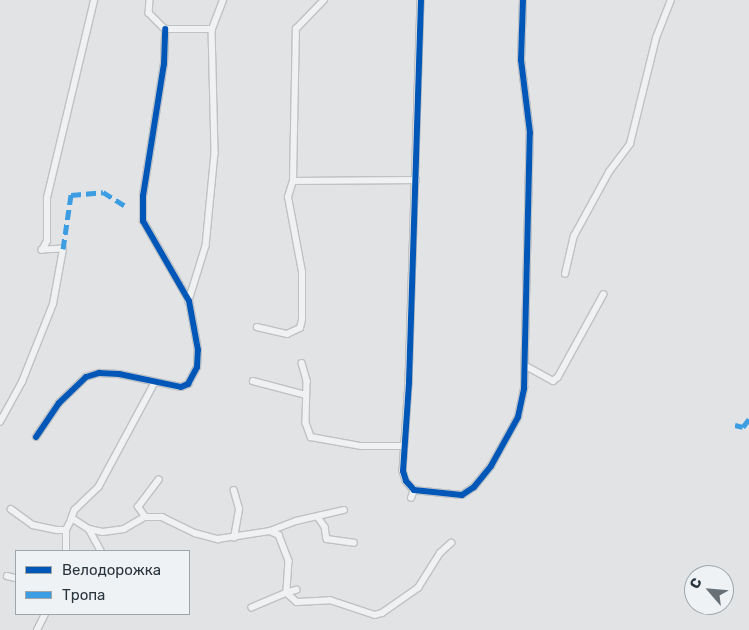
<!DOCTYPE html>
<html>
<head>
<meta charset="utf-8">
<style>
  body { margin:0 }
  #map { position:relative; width:749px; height:630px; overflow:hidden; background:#e1e3e5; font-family:Rubik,sans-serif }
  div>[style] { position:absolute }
  .roads { filter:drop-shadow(1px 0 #bfc1c3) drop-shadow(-1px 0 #bfc1c3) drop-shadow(0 1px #bfc1c3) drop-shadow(0 -1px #bfc1c3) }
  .street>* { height:5.5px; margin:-2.75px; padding:0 2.75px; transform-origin:2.75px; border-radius:2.75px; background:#f0f1f2 }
  .quiet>* { height:5px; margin-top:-2.5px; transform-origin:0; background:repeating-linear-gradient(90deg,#3d9de3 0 10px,transparent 0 15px) }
  .cycleway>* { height:6px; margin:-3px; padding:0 3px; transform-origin:3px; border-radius:3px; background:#0057b8 }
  span { translate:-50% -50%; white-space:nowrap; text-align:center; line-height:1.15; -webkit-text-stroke:4.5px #eef2f5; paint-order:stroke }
  .legend { position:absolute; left:15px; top:550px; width:175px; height:65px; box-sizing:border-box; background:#eef2f5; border:1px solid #9fa6ab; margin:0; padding:6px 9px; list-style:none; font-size:15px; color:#29343d }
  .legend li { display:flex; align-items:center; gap:10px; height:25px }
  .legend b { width:25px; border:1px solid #9fa6ab }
  .north { position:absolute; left:684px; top:565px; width:50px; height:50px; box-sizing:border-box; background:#eef2f5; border:1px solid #9fa6ab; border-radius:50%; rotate:297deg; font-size:14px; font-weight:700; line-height:20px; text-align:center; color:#29343d }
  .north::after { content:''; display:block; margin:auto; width:18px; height:22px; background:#697178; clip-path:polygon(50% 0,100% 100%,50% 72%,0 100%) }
</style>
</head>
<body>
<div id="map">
  <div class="roads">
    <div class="street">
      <i style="left:150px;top:0;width:13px;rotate:94deg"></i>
      <i style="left:149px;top:13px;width:23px;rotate:45deg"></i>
      <i style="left:165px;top:29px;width:47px"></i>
      <i style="left:212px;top:29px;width:124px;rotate:88.6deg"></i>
      <i style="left:215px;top:153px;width:93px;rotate:95.5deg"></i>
      <i style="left:206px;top:246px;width:58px;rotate:107.2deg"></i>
      <i style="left:421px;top:0;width:383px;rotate:91.8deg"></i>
      <i style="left:409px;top:383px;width:88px;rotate:93.9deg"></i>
      <i style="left:403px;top:471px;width:10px;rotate:73deg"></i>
      <i style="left:406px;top:481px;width:12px;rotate:48deg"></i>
      <i style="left:414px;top:490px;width:48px;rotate:5.9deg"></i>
      <i style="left:462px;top:495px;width:14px;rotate:-34deg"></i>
      <i style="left:474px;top:487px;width:27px;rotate:-51deg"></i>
      <i style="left:491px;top:466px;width:56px;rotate:-61.1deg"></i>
      <i style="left:518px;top:417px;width:30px;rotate:-78deg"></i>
      <i style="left:524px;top:388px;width:255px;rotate:-88.7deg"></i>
      <i style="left:530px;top:133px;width:74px;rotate:-97deg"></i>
      <i style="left:521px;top:60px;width:60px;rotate:-88.1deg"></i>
      <i style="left:212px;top:29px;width:31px;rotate:-69deg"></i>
      <i style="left:293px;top:181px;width:123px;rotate:-0.5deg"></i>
      <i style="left:565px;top:274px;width:39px;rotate:-77deg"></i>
      <i style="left:574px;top:236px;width:73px;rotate:-61.3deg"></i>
      <i style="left:609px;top:172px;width:35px;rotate:-53deg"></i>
      <i style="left:630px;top:144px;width:109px;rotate:-76.2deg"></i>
      <i style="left:656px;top:38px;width:41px;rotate:-68.5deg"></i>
      <i style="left:257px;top:327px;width:31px;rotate:13deg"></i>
      <i style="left:287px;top:334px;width:14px;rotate:-25deg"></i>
      <i style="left:300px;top:328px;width:8px;rotate:-76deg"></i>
      <i style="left:302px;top:320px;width:48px;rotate:-90deg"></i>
      <i style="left:302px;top:272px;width:76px;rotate:-100.6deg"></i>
      <i style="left:288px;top:197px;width:17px;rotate:-73deg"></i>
      <i style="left:293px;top:181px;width:152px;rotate:-88.9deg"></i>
      <i style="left:296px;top:29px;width:40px;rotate:-46deg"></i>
      <i style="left:302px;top:363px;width:19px;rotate:74deg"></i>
      <i style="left:307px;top:381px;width:42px;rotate:91.4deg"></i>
      <i style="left:306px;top:423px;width:15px;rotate:70deg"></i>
      <i style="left:311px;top:437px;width:51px;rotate:10.2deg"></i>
      <i style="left:361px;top:446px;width:42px"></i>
      <i style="left:526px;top:366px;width:31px;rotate:29deg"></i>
      <i style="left:553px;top:381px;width:6px;rotate:-39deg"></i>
      <i style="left:558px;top:377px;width:94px;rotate:-61.2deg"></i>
      <i style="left:253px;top:381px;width:55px;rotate:14.8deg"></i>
      <i style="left:155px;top:383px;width:118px;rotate:118.3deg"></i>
      <i style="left:99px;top:487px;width:33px;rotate:136deg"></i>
      <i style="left:75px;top:510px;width:9px;rotate:111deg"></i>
      <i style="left:72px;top:518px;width:20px;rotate:33deg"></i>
      <i style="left:89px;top:529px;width:14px;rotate:12deg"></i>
      <i style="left:103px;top:532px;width:21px;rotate:-8deg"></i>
      <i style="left:124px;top:529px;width:24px;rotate:-30deg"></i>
      <i style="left:145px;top:517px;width:17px"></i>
      <i style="left:162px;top:517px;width:37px;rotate:26deg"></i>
      <i style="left:195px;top:533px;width:24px;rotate:15deg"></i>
      <i style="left:218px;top:539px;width:53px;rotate:-8.7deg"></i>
      <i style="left:270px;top:531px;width:10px;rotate:24deg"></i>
      <i style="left:279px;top:535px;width:28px;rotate:69deg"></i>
      <i style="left:289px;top:561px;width:32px;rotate:94deg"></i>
      <i style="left:287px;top:593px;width:38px;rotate:157deg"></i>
      <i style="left:0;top:422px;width:46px;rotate:-61.2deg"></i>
      <i style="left:22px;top:382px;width:84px;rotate:-68.3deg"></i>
      <i style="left:53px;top:304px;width:56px;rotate:-79.7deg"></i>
      <i style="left:63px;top:249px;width:21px;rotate:177deg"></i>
      <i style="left:42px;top:250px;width:10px;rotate:-61deg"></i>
      <i style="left:47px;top:241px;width:43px;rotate:-90deg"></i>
      <i style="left:47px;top:198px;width:204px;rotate:-76.6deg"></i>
      <i style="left:36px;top:437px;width:41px;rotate:-55.9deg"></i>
      <i style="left:59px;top:403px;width:37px;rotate:-44deg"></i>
      <i style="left:86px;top:377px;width:14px;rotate:-17deg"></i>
      <i style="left:99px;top:373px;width:20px;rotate:3deg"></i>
      <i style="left:119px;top:374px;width:63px;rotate:11.8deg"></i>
      <i style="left:181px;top:387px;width:8px;rotate:-23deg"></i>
      <i style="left:188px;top:384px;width:19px;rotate:-62deg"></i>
      <i style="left:197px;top:367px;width:17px;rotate:-87deg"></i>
      <i style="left:198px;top:350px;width:50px;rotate:-100.4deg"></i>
      <i style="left:189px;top:301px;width:92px;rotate:-119.9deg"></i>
      <i style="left:143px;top:221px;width:25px;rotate:-90deg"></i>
      <i style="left:143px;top:196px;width:134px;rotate:-81deg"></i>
      <i style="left:164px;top:64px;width:35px;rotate:-88deg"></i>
      <i style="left:411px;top:498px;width:9px;rotate:-69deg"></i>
      <i style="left:11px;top:509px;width:27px;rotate:36deg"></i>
      <i style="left:33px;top:525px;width:25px;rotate:12deg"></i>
      <i style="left:57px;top:530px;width:9px"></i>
      <i style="left:66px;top:530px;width:13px;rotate:-63deg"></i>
      <i style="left:145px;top:517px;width:12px;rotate:-125deg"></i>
      <i style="left:138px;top:507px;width:34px;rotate:-53deg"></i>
      <i style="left:318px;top:517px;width:12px;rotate:55deg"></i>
      <i style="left:325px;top:527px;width:12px;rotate:81deg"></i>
      <i style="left:327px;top:539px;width:27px;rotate:8deg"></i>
      <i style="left:89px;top:529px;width:25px;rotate:61deg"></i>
      <i style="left:270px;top:531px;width:28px;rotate:-21deg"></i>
      <i style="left:296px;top:521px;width:49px;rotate:-12.9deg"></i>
      <i style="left:234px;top:538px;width:29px;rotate:-80deg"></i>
      <i style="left:239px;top:509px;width:19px;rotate:-106deg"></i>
      <i style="left:66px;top:551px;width:21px;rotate:-90deg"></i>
      <i style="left:7px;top:576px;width:9px;rotate:13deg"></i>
      <i style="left:297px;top:590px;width:10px;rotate:163deg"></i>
      <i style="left:287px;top:593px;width:13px;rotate:42deg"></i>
      <i style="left:297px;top:602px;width:33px;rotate:-3deg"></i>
      <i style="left:330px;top:600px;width:47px;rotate:18.4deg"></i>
      <i style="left:375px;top:615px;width:7px;rotate:-16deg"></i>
      <i style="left:382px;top:613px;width:44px;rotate:-34.8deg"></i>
      <i style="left:418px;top:588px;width:41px;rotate:-57.8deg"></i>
      <i style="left:440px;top:553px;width:15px;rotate:-42deg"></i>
      <i style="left:37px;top:630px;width:18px;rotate:-63deg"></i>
    </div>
  </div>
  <div class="quiet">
    <i style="left:63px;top:249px;width:55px;rotate:-81.6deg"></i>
    <i style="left:71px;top:195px;width:32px;rotate:-5deg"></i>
    <i style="left:103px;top:192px;width:28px;rotate:32deg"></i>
    <i style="left:735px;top:425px;width:8px;rotate:14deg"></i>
    <i style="left:743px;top:427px;width:10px;rotate:-53deg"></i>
  </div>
  <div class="cycleway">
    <i style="left:421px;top:0;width:383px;rotate:91.8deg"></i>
    <i style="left:409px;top:383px;width:88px;rotate:93.9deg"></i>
    <i style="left:403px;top:471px;width:10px;rotate:73deg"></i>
    <i style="left:406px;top:481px;width:12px;rotate:48deg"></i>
    <i style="left:414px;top:490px;width:48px;rotate:5.9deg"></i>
    <i style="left:462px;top:495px;width:14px;rotate:-34deg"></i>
    <i style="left:474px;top:487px;width:27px;rotate:-51deg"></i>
    <i style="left:491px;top:466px;width:56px;rotate:-61.1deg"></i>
    <i style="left:518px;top:417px;width:30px;rotate:-78deg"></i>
    <i style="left:524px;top:388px;width:255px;rotate:-88.7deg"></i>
    <i style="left:530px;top:133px;width:74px;rotate:-97deg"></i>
    <i style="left:521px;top:60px;width:60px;rotate:-88.1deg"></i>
    <i style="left:36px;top:437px;width:41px;rotate:-55.9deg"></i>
    <i style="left:59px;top:403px;width:37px;rotate:-44deg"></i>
    <i style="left:86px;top:377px;width:14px;rotate:-17deg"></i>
    <i style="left:99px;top:373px;width:20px;rotate:3deg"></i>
    <i style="left:119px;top:374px;width:63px;rotate:11.8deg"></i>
    <i style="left:181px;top:387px;width:8px;rotate:-23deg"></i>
    <i style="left:188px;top:384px;width:19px;rotate:-62deg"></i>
    <i style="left:197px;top:367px;width:17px;rotate:-87deg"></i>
    <i style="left:198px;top:350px;width:50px;rotate:-100.4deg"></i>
    <i style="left:189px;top:301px;width:92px;rotate:-119.9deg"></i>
    <i style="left:143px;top:221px;width:25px;rotate:-90deg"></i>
    <i style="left:143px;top:196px;width:134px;rotate:-81deg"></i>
    <i style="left:164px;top:64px;width:35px;rotate:-88deg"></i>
  </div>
  <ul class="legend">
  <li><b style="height:6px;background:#0057b8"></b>Велодорожка</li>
  <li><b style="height:6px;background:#3d9de3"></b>Тропа</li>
  </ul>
  <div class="north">С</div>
</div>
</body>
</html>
